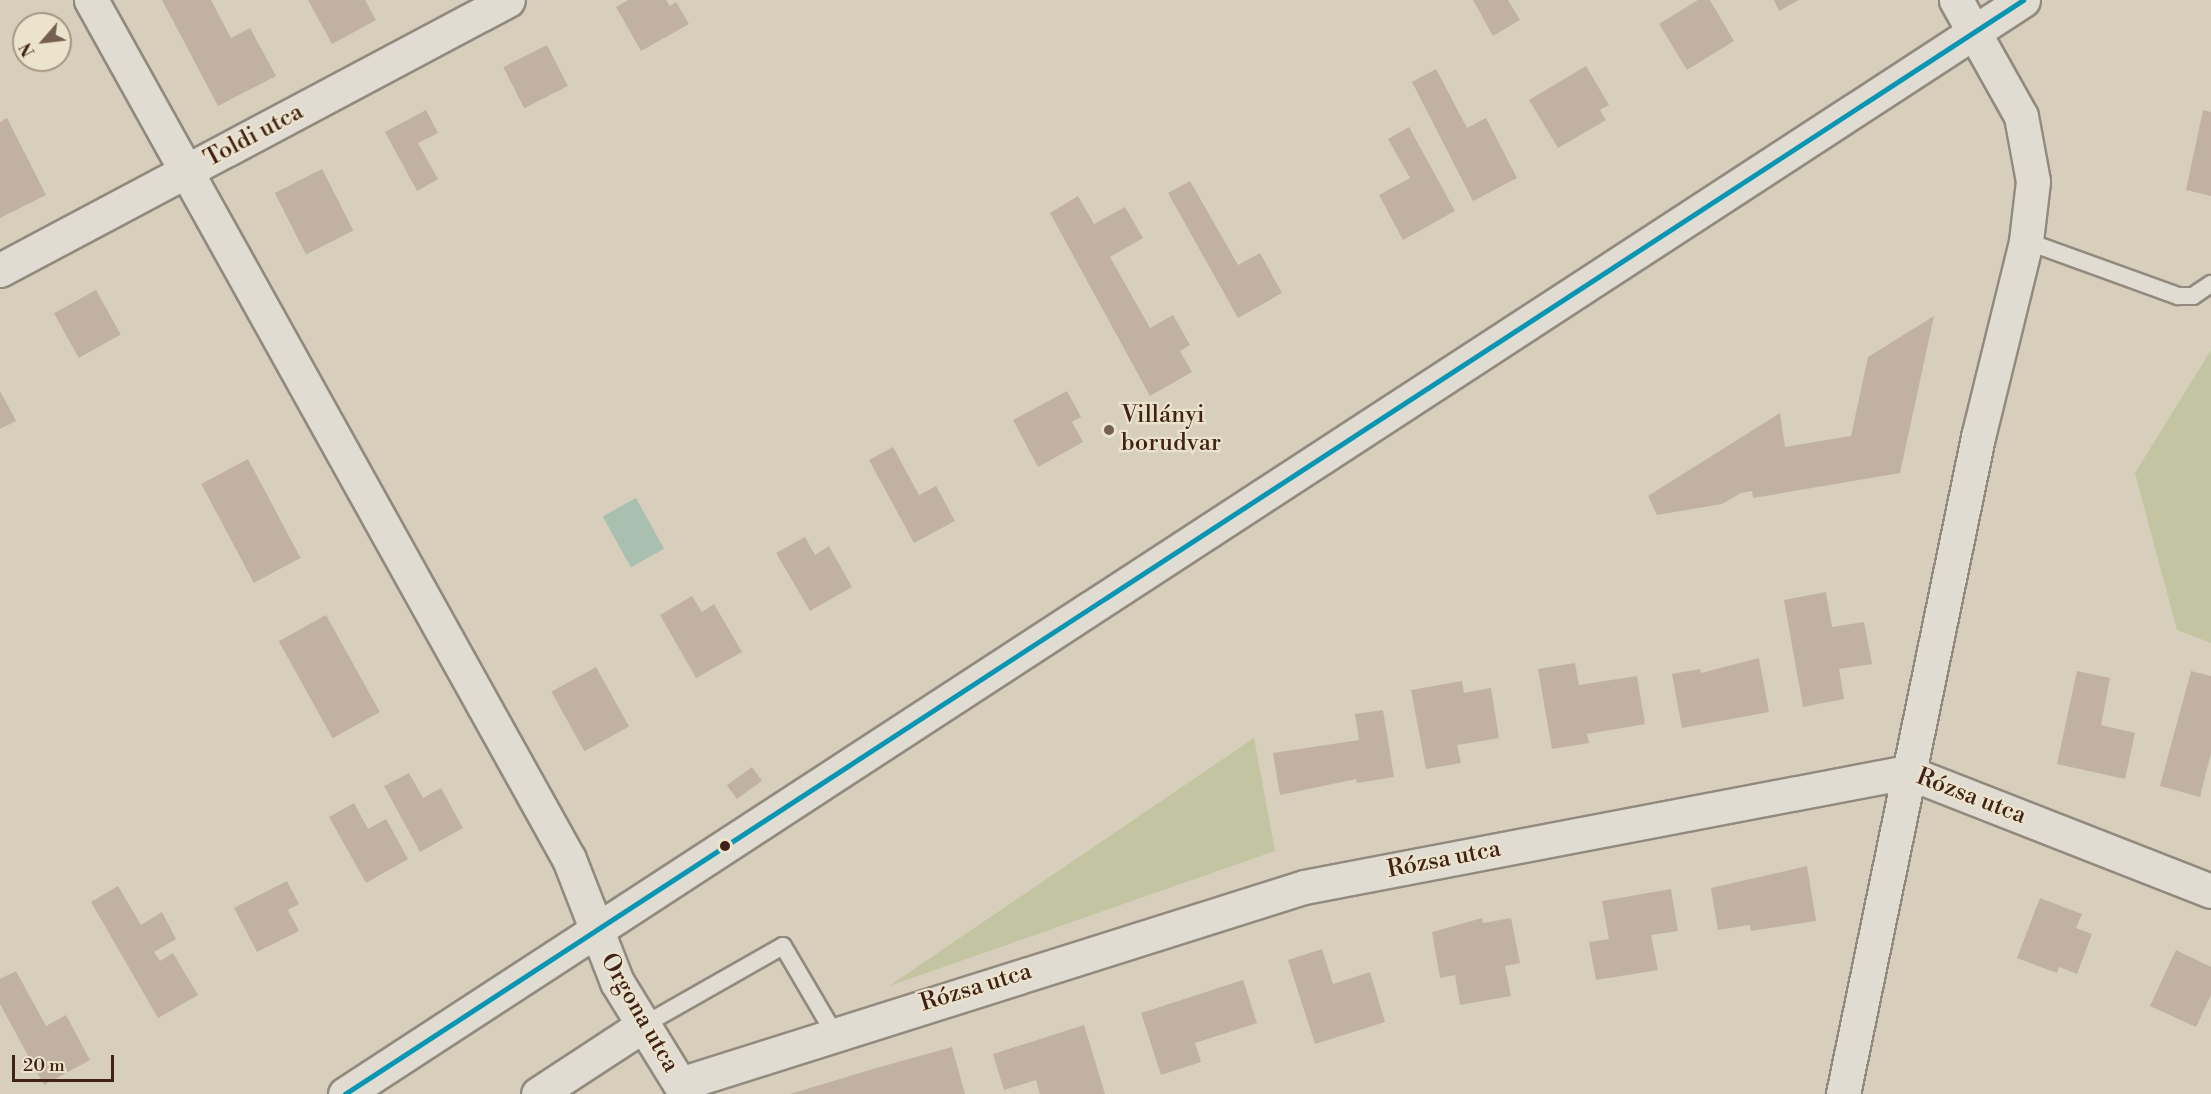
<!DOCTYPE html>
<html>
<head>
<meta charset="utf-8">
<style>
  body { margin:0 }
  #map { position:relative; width:2211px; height:1094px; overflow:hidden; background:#d7cfbc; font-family:"Libre Bodoni",serif }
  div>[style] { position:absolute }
  .green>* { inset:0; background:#c3c5a2 }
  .water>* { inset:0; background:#a9bfaf; transform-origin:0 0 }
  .building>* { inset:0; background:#c0b1a3; transform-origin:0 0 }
  .roads { filter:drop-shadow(2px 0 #928a7e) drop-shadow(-2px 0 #928a7e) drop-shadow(0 2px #928a7e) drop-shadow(0 -2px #928a7e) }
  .lane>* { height:16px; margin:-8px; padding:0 8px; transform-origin:8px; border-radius:8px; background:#e0dcd2 }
  .street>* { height:33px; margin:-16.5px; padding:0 16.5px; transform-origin:16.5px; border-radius:16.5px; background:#e0dcd2 }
  .secondary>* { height:33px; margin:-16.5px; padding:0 16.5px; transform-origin:16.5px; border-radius:16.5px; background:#e0dcd2 }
  .bus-1>* { height:4.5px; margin:-2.25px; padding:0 2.25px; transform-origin:2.25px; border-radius:2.25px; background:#0a95b2 }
  .dots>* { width:16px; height:16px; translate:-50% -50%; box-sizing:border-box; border:3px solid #ece3cc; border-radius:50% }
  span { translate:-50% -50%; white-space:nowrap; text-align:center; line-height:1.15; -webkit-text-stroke:4.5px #ece3cc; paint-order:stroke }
  .street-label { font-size:24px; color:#402316 }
  .poi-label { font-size:24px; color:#402316 }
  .left { translate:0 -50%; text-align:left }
  .north { position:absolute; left:12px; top:12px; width:60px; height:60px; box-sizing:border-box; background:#ece3cc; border:2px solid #a79683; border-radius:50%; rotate:242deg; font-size:16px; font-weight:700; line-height:24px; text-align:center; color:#402316 }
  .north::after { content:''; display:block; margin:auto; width:21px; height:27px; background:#755f50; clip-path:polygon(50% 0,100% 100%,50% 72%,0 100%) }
  .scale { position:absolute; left:12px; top:1055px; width:102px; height:27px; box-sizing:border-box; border:3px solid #402316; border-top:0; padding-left:8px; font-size:18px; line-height:21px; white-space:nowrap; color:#402316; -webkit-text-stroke:4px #ece3cc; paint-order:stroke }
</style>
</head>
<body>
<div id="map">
  <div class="green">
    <i style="clip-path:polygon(2211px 350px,2211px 643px,2177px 630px,2135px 473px)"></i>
    <i style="clip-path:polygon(1254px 738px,1275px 851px,889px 986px)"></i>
  </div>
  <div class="water">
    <i style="left:636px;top:498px;width:58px;height:38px;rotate:61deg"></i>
  </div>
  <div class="building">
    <i style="clip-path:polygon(162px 0,211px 0,231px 38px,250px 28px,276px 76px,218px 106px)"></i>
    <i style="clip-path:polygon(308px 0,365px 0,376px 20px,332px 44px)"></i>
    <i style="clip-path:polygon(628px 0,666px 0,670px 6px,676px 2px,689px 24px,641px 51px,616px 7px)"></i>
    <i style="clip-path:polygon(1473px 0,1508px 0,1520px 20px,1493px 36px)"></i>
    <i style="clip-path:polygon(1698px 0,1710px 0,1734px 41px,1687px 70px,1659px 24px)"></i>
    <i style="clip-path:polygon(1774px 0,1799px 0,1779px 11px)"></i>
    <i style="left:547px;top:45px;width:46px;height:49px;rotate:63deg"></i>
    <i style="clip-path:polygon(1586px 66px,1609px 105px,1600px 110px,1606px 120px,1558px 148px,1529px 100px)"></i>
    <i style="clip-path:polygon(1436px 69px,1467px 128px,1486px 118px,1517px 178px,1473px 201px,1412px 82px)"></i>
    <i style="clip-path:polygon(426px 110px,438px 133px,418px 143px,438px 179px,417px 191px,385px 132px)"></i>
    <i style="clip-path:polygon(2203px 110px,2211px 112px,2211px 196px,2186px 190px)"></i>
    <i style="clip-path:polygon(7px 118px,46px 195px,0 218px,0 122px)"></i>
    <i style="clip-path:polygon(1409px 127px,1455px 211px,1403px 240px,1379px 195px,1410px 178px,1388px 139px)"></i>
    <i style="left:322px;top:169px;width:69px;height:53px;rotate:63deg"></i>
    <i style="clip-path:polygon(1190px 181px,1238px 265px,1260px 253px,1282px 293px,1238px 318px,1168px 193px)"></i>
    <i style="clip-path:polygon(1078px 196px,1094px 224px,1125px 207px,1143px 238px,1110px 257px,1150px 328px,1173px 315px,1190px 345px,1180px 351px,1192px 372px,1150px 396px,1050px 213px)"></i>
    <i style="left:96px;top:290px;width:51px;height:48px;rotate:61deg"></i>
    <i style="clip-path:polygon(1934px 316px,1900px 473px,1753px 498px,1752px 491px,1741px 493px,1722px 504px,1657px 515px,1648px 496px,1780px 413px,1785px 447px,1851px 436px,1868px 357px)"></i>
    <i style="clip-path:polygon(0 391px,16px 421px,0 429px)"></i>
    <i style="clip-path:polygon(1067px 391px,1081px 417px,1072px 422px,1083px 442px,1038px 467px,1013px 420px)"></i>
    <i style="clip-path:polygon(893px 447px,919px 495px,936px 486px,955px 521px,914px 543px,869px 460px)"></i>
    <i style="left:248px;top:459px;width:112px;height:53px;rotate:62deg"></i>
    <i style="clip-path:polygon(805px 537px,815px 555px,829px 546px,852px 587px,810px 611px,776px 553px)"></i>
    <i style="clip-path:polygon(1826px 592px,1832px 627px,1864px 622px,1872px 664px,1839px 669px,1844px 699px,1803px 707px,1784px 600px)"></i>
    <i style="clip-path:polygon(692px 596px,702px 612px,714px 604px,742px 652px,696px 678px,660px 615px)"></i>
    <i style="left:326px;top:615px;width:111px;height:54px;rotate:61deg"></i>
    <i style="clip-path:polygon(1759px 658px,1769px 712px,1682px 728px,1672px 674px,1700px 669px,1701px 673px)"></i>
    <i style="clip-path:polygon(1575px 663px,1579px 685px,1637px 676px,1645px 724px,1587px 734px,1589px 743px,1552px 749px,1538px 669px)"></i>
    <i style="left:596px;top:667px;width:68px;height:51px;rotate:61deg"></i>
    <i style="clip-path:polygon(2077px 671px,2110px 678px,2101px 725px,2135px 733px,2125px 779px,2057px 764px)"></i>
    <i style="clip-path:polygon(2191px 671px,2211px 676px,2211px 753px,2200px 797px,2160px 786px)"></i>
    <i style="clip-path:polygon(1462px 681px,1464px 693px,1491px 688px,1499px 738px,1457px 745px,1461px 763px,1426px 769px,1411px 690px)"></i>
    <i style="clip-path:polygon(1383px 710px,1394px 777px,1357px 783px,1356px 779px,1280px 795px,1273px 753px,1359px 740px,1355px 714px)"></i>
    <i style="left:752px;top:767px;width:17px;height:31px;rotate:54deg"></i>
    <i style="clip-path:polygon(409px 773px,423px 798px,441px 788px,463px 828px,420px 852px,384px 786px)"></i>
    <i style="clip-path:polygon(354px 803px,368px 829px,386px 819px,408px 859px,366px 883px,329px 817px)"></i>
    <i style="clip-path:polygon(1807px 866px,1816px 921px,1751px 931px,1750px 925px,1718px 930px,1711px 888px)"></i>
    <i style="clip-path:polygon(287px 881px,299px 904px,288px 910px,299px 931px,257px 952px,234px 908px)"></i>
    <i style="clip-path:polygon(118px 886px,141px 925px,162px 912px,176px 939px,154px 952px,160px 961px,173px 953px,198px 995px,158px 1018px,91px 902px)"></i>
    <i style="clip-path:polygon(1671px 889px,1678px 931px,1651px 935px,1658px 970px,1596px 980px,1589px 942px,1609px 939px,1602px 901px)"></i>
    <i style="clip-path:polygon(2040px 898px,2082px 914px,2076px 928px,2092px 934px,2077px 974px,2059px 967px,2057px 973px,2017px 958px)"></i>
    <i style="clip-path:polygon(1482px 918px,1483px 923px,1511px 918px,1520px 963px,1505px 966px,1511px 996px,1460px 1005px,1455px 975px,1440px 978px,1432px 932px)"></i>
    <i style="clip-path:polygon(1322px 949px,1333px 984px,1370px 972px,1385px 1022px,1315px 1044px,1288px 960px)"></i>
    <i style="clip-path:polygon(2176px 950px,2211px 967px,2211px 995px,2196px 1027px,2150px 1006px)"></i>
    <i style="clip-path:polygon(16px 971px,46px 1026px,66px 1015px,90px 1060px,44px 1085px,0 1004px,0 979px)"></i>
    <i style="clip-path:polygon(1243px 980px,1257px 1023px,1195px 1043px,1201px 1062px,1161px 1075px,1141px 1013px)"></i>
    <i style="clip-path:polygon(1084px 1025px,1105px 1094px,1040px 1094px,1036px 1080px,1004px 1090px,993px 1054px)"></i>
    <i style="clip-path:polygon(952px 1047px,965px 1094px,790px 1094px,873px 1069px)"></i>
  </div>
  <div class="roads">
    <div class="lane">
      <i style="left:2026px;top:241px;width:162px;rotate:19.9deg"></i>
      <i style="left:2178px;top:296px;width:15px"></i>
      <i style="left:2193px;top:296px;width:22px;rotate:-34deg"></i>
      <i style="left:642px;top:1026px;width:162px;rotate:-29.6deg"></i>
      <i style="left:783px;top:946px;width:101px;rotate:59.6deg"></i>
    </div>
    <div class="street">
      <i style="left:91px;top:0;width:983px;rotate:60.91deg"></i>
      <i style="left:569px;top:859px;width:132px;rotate:68.7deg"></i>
      <i style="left:617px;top:982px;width:132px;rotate:58.4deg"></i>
      <i style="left:0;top:270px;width:575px;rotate:-27.99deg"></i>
      <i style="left:680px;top:1084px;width:654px;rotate:-17.52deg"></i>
      <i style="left:1304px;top:887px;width:614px;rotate:-10.8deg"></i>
      <i style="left:1907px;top:772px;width:326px;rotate:21.4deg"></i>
      <i style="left:538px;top:1094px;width:124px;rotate:-33.2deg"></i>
      <i style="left:1843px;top:1094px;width:671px;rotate:-78.39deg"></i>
      <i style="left:1978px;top:437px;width:202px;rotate:-76.2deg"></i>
      <i style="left:2026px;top:241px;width:60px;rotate:-83.3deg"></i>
      <i style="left:2033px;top:181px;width:66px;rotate:-100.5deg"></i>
      <i style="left:2021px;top:116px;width:133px;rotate:-119.3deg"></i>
    </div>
    <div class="secondary">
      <i style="left:345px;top:1094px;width:2003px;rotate:-33.1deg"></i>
    </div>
  </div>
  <div class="bus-1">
    <i style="left:345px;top:1094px;width:2003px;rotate:-33.1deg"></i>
  </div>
  <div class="dots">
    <i style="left:1109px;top:430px;background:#755f50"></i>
    <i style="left:725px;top:846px;background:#402316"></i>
  </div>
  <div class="street-label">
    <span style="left:254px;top:136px;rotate:-28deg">Toldi utca</span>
    <span style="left:1971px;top:797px;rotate:21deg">Rózsa utca</span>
    <span style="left:1444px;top:860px;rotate:-11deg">Rózsa utca</span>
    <span style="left:976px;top:988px;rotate:-17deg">Rózsa utca</span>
    <span style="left:639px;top:1013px;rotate:60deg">Orgona utca</span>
  </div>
  <div class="poi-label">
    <span class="left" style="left:1121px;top:430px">Villányi<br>borudvar</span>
  </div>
  <div class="north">N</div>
  <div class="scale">20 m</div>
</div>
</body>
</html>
